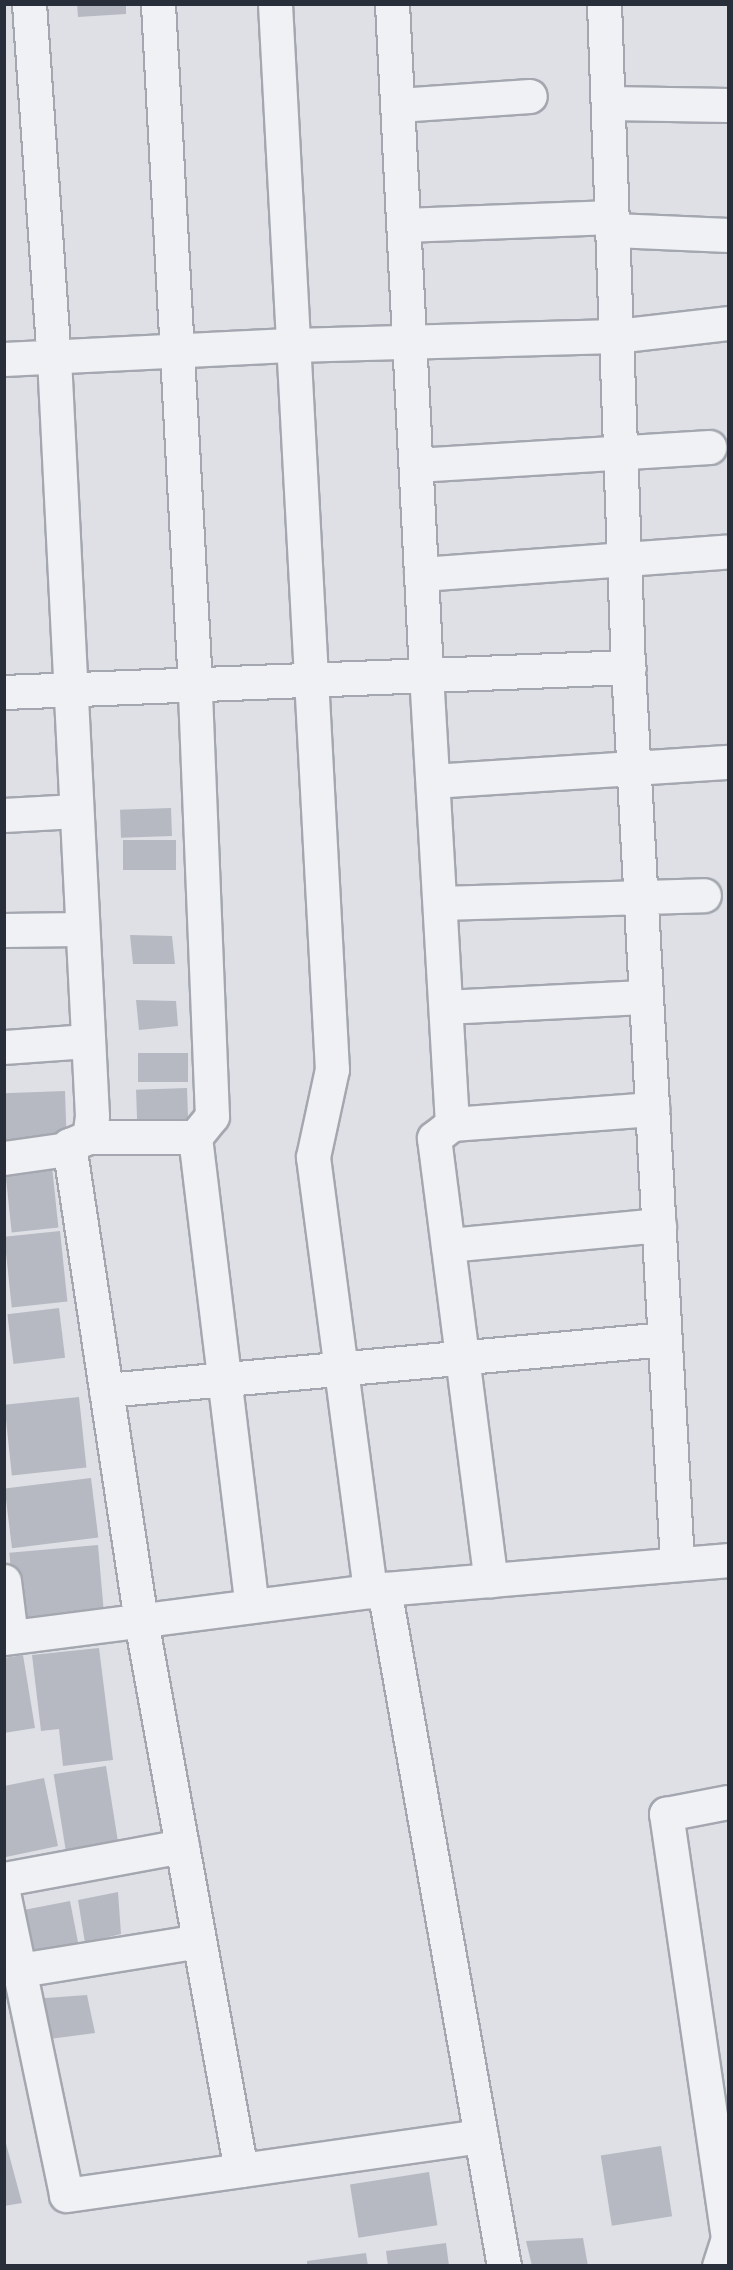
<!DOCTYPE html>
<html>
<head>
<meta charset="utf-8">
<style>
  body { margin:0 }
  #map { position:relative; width:733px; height:2270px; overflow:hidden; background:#dee0e6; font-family:"IBM Plex Sans",sans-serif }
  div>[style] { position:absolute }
  .building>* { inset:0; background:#b6b9c2; transform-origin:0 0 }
  .roads { filter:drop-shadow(2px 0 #a4a7af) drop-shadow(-2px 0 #a4a7af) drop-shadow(0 2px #a4a7af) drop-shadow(0 -2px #a4a7af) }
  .minor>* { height:33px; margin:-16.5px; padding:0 16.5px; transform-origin:16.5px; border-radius:16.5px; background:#f0f1f5 }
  span { translate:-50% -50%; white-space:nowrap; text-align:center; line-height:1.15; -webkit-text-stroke:4.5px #edeff4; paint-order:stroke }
  .frame { position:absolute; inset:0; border:6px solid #292e3b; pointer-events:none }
</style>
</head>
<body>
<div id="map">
  <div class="building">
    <i style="clip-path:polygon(77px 4px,126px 4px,126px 14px,78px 17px)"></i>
    <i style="left:171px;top:808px;width:28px;height:51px;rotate:88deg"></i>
    <i style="left:176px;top:840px;width:30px;height:53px;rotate:90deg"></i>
    <i style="clip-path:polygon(130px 935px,172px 936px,175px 964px,133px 964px)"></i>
    <i style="clip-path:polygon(136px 1000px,176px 1001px,178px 1026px,139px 1030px)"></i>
    <i style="left:188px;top:1053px;width:29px;height:50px;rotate:90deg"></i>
    <i style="left:187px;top:1088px;width:33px;height:51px;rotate:88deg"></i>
    <i style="left:65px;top:1091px;width:58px;height:61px;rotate:88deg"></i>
    <i style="left:51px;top:1157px;width:71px;height:47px;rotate:84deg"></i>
    <i style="left:60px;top:1231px;width:71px;height:56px;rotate:84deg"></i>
    <i style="left:59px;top:1308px;width:50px;height:52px;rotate:83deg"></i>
    <i style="left:79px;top:1397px;width:71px;height:75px;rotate:84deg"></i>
    <i style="left:91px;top:1478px;width:60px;height:87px;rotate:83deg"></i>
    <i style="left:98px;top:1545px;width:71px;height:89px;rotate:85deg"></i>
    <i style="clip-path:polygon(99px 1648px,113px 1760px,63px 1766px,59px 1729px,41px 1731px,32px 1655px)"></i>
    <i style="clip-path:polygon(23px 1655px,35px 1728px,4px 1733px,4px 1658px)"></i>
    <i style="left:106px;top:1766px;width:79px;height:53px;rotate:81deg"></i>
    <i style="clip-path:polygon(44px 1778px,58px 1846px,6px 1857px,4px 1786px)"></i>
    <i style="clip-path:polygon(118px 1892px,121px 1934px,85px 1943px,78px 1900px)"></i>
    <i style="left:70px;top:1901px;width:43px;height:55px;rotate:79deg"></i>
    <i style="clip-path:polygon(87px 1995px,95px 2033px,42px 2040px,32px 1999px)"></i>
    <i style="clip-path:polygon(4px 2136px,22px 2203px,4px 2206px)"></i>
    <i style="left:661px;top:2146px;width:71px;height:61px;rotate:81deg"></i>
    <i style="left:429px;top:2172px;width:54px;height:80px;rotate:81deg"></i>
    <i style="clip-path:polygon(583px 2238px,588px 2266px,532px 2266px,526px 2241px)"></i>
    <i style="clip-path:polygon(446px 2243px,449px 2266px,388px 2266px,386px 2251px)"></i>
    <i style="clip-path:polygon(366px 2253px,368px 2266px,307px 2266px,307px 2261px)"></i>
  </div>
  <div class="roads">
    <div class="minor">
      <i style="left:29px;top:4px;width:355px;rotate:86deg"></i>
      <i style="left:54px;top:358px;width:759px;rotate:87.13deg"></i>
      <i style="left:92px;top:1116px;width:21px;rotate:98deg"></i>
      <i style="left:89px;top:1137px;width:22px;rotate:158deg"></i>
      <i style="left:69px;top:1145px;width:481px;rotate:81.4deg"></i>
      <i style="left:141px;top:1621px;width:558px;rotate:79.68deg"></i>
      <i style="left:275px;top:4px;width:1067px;rotate:86.94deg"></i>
      <i style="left:332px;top:1069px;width:90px;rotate:102.2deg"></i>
      <i style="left:313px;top:1157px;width:438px;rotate:82.5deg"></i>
      <i style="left:392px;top:4px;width:670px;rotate:87.09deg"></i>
      <i style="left:426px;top:673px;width:452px;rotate:86.7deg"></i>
      <i style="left:452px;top:1124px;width:23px;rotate:142deg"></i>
      <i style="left:434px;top:1138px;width:446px;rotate:82.7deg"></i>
      <i style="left:604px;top:4px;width:663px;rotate:87.93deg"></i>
      <i style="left:628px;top:667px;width:898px;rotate:86.87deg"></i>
      <i style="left:609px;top:103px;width:119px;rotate:1deg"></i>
      <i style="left:398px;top:105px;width:132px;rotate:-3.9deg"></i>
      <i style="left:404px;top:225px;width:208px;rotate:-2.2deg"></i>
      <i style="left:614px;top:230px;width:114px;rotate:2.5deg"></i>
      <i style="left:4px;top:359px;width:290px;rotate:-2.8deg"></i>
      <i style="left:294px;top:345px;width:322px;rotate:-1.6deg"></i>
      <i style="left:616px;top:336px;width:113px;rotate:-6.6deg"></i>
      <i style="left:416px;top:465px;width:294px;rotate:-3.5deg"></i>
      <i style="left:421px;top:574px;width:304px;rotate:-4.2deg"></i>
      <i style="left:4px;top:692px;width:625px;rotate:-2.29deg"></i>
      <i style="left:433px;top:781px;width:296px;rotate:-3.7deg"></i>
      <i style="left:4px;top:815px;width:72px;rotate:-3.2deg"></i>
      <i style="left:440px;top:903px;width:264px;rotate:-1.7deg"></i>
      <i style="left:4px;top:930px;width:76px;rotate:-0.8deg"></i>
      <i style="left:446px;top:1007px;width:200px;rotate:-2.9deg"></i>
      <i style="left:4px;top:1047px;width:84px;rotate:-4.1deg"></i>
      <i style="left:452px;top:1124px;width:201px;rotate:-4.3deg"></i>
      <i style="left:89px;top:1137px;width:106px"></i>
      <i style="left:195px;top:1137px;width:27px;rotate:-51deg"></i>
      <i style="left:212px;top:1116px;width:431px;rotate:-92.3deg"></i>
      <i style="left:195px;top:685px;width:682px;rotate:-93.11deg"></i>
      <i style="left:195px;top:1137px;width:472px;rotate:83.1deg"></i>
      <i style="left:4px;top:1158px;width:64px;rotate:-8.1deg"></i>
      <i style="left:67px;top:1149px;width:4px;rotate:-63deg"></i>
      <i style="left:448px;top:1245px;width:212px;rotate:-5.4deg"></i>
      <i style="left:106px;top:1390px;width:561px;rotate:-5.21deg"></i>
      <i style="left:4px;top:1581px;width:56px;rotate:82.9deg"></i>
      <i style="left:384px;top:1589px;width:688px;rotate:79.95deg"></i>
      <i style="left:4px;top:1638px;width:383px;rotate:-7.3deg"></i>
      <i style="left:384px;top:1589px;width:345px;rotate:-4.8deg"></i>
      <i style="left:4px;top:1879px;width:181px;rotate:-10.5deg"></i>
      <i style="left:4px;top:1897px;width:304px;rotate:78.2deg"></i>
      <i style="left:66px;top:2195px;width:419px;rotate:-8.1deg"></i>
      <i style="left:20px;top:1970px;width:181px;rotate:-9.2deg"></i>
      <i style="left:719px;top:2266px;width:29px;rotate:-72deg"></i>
      <i style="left:728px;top:2238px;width:429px;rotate:-98.3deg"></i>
      <i style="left:666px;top:1814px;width:63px;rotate:-11deg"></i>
    </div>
  </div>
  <div class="frame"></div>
</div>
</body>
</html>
